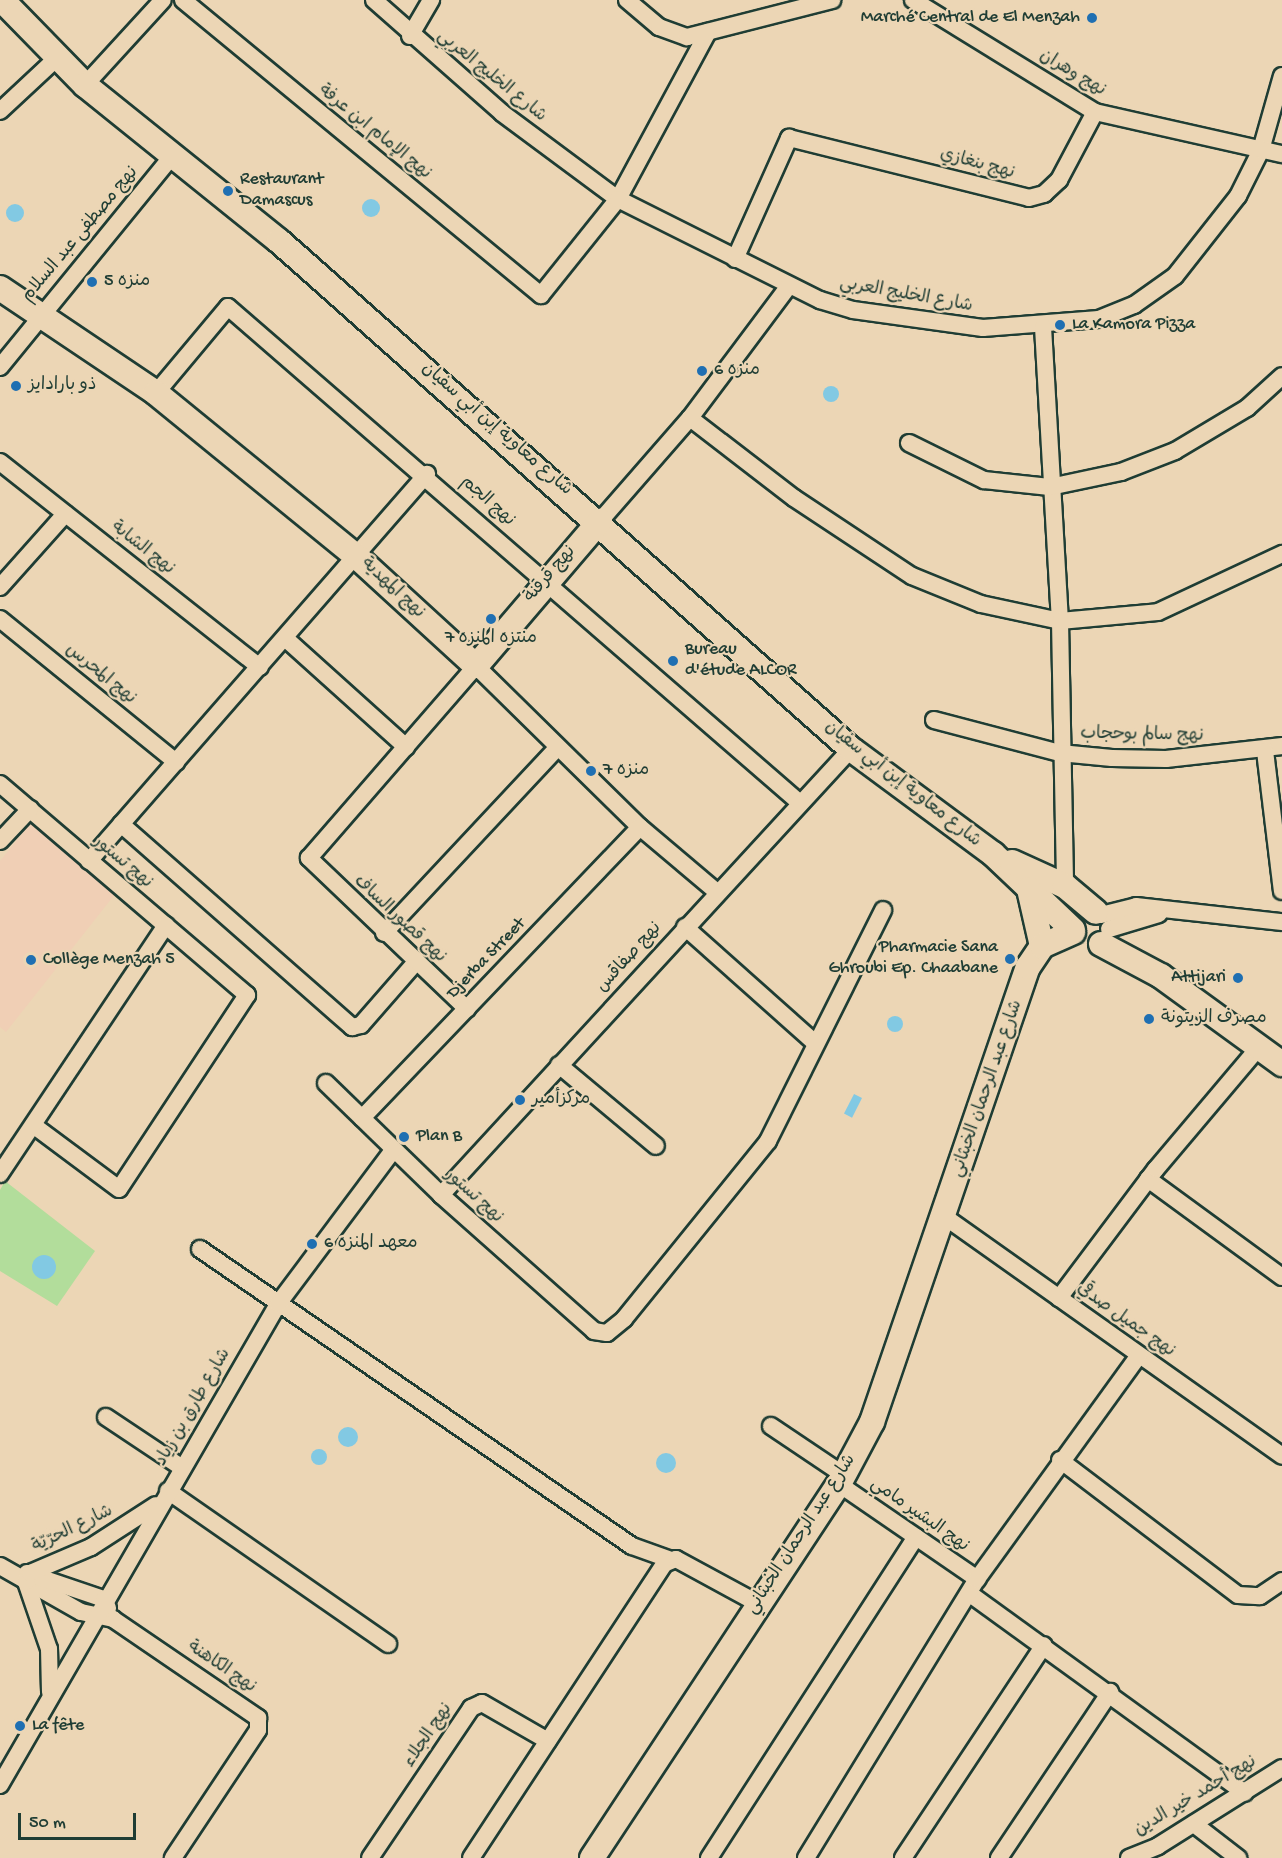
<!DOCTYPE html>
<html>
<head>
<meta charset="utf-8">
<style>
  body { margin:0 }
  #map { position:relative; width:1282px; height:1858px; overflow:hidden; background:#ecd6b5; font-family:"Gochi Hand","Playpen Sans Arabic",sans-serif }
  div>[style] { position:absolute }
  .built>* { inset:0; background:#f0cfb5 }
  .green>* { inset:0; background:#b2dd9b }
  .water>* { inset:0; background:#82c9e3; transform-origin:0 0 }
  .round { border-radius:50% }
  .roads { filter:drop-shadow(2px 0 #1f3d34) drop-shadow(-2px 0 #1f3d34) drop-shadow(0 2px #1f3d34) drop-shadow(0 -2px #1f3d34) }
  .street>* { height:16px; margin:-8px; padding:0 8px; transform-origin:8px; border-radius:8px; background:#ecd6b5 }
  .secondary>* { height:24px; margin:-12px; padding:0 12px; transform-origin:12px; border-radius:12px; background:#ecd6b5 }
  .dots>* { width:16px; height:16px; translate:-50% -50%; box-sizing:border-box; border:3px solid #ecd6b5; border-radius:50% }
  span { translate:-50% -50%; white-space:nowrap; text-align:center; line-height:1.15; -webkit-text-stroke:4.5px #ecd6b5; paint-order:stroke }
  .poi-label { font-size:18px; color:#1f3d34 }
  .right { translate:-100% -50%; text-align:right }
  .left { translate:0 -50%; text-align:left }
  .street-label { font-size:18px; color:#1f3d34 }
  .scale { position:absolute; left:18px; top:1813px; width:118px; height:27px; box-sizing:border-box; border:3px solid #1f3d34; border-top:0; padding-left:8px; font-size:18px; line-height:21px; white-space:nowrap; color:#1f3d34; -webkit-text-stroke:4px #ecd6b5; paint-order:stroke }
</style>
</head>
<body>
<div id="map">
  <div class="built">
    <i style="clip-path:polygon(30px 824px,116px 893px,6px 1032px,0 1027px,0 861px)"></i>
  </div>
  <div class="green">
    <i style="clip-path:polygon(5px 1181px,95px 1251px,57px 1306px,0 1271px,0 1190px)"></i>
  </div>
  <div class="water">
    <i class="round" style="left:362px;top:199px;width:18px;height:18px"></i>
    <i class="round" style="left:6px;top:204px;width:18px;height:18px"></i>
    <i class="round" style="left:823px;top:386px;width:16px;height:16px"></i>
    <i class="round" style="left:887px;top:1016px;width:16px;height:16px"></i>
    <i style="left:854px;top:1094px;width:9px;height:22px;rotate:27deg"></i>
    <i class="round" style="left:32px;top:1255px;width:24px;height:24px"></i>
    <i class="round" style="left:338px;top:1427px;width:20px;height:20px"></i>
    <i class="round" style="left:311px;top:1449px;width:16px;height:16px"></i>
    <i class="round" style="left:656px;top:1453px;width:20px;height:20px"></i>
  </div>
  <div class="roads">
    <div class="street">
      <i style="left:183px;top:0;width:464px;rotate:39.5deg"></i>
      <i style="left:541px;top:295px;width:123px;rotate:-51.3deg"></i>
      <i style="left:618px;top:199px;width:190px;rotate:-61.7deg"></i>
      <i style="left:374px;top:0;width:171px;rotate:41.4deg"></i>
      <i style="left:502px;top:113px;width:144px;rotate:36.6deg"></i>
      <i style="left:618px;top:199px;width:226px;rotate:26.6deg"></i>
      <i style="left:820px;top:300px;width:34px;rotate:17deg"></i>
      <i style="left:853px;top:310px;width:131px;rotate:7.9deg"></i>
      <i style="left:983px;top:328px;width:116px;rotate:-4.4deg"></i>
      <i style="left:1099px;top:319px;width:38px;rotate:-22deg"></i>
      <i style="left:1134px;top:305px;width:50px;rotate:-35.3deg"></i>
      <i style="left:1175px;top:276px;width:102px;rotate:-51.8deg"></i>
      <i style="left:1238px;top:196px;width:51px;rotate:-63.4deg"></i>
      <i style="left:1261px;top:150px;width:77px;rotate:-74.2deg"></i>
      <i style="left:627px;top:0;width:42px;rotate:40.2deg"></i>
      <i style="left:659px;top:27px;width:30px;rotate:20deg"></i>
      <i style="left:687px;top:37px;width:150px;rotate:-14.3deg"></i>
      <i style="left:913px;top:0;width:214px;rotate:31.6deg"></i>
      <i style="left:1095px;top:112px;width:192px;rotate:12.7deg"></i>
      <i style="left:410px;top:36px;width:42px;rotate:-59.7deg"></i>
      <i style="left:85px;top:85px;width:115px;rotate:-47.5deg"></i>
      <i style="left:0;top:111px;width:79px;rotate:-43deg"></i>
      <i style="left:735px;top:259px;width:133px;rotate:-65.9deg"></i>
      <i style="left:789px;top:138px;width:247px;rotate:14deg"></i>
      <i style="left:1029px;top:198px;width:16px;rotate:-15deg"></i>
      <i style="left:1044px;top:194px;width:21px;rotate:-43deg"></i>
      <i style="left:1059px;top:180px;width:77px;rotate:-62.1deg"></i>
      <i style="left:1043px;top:327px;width:294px;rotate:86.7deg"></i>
      <i style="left:1060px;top:621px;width:265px;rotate:88.9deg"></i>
      <i style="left:0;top:367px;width:271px;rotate:-50.8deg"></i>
      <i style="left:156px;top:393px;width:112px;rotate:-50.1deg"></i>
      <i style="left:228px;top:307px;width:757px;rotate:40.93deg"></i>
      <i style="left:690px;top:418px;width:131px;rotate:37.6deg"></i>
      <i style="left:794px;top:498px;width:141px;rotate:33.5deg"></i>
      <i style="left:912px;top:576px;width:74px;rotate:22.1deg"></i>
      <i style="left:981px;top:604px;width:81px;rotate:12.1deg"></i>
      <i style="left:1060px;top:621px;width:98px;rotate:-5.2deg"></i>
      <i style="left:1158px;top:612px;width:137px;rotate:-25.1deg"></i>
      <i style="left:909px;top:443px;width:84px;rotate:26.3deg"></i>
      <i style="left:984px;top:480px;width:66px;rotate:6.1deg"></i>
      <i style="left:1050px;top:487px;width:73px;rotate:-11.9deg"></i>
      <i style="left:1121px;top:472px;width:58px;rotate:-21.3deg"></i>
      <i style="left:1175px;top:451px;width:84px;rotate:-30.8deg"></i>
      <i style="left:1247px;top:408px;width:47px;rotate:-42.4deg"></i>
      <i style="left:0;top:462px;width:331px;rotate:38.3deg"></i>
      <i style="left:600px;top:521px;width:137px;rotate:-48.9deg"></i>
      <i style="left:690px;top:418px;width:164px;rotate:-53.2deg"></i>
      <i style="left:0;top:587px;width:98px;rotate:-48.3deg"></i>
      <i style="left:0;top:619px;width:227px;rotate:39.1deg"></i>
      <i style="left:285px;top:638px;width:163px;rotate:42deg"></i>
      <i style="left:934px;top:720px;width:130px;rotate:14.7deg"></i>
      <i style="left:1060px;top:753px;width:52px;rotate:5.5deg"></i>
      <i style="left:1112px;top:758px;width:54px;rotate:1.1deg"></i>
      <i style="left:1166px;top:759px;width:117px;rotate:-6.4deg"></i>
      <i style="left:1265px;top:751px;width:141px;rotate:83.1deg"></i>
      <i style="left:0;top:784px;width:325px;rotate:40.5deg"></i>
      <i style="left:247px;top:995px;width:232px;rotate:123.4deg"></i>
      <i style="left:119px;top:1189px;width:107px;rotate:-143.3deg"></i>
      <i style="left:121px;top:824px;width:308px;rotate:41.3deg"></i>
      <i style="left:352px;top:1027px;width:9px;rotate:-13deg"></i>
      <i style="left:361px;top:1025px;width:84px;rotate:-48.9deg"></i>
      <i style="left:0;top:841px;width:44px;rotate:-46.8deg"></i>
      <i style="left:89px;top:861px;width:514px;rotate:-48.87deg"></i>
      <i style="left:1101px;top:915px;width:36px;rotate:-14deg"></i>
      <i style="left:1136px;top:906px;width:147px;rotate:6.3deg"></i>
      <i style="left:685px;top:927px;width:173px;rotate:41.7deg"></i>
      <i style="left:1109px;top:929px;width:52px;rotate:-16.7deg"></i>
      <i style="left:384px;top:933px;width:253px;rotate:-46.9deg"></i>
      <i style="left:467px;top:1009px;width:219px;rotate:-136.3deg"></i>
      <i style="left:309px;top:858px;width:254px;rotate:-49deg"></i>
      <i style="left:476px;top:666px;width:230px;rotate:44.5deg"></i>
      <i style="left:640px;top:827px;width:102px;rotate:40.2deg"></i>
      <i style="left:559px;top:1065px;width:126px;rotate:39.9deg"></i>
      <i style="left:326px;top:1083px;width:161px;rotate:44.2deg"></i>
      <i style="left:441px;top:1195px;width:205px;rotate:41.6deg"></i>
      <i style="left:594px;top:1331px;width:13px;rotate:9deg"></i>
      <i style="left:607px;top:1333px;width:22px;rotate:-39deg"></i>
      <i style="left:624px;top:1319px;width:229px;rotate:-51deg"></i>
      <i style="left:768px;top:1141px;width:258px;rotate:-63.5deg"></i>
      <i style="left:362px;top:1118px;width:402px;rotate:-46.3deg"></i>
      <i style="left:0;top:1174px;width:299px;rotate:-56.3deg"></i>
      <i style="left:1148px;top:1179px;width:166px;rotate:36.2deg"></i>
      <i style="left:441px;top:1195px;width:606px;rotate:-47.41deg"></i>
      <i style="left:945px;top:1217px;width:413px;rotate:35.3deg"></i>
      <i style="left:200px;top:1249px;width:524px;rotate:34.51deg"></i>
      <i style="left:632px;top:1546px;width:41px;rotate:19.7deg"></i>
      <i style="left:1059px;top:1298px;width:161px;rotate:-53.1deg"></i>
      <i style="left:1156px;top:1169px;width:160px;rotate:-49.8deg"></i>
      <i style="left:106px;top:1417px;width:90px;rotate:33.7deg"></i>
      <i style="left:771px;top:1426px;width:88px;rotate:33.9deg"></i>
      <i style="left:1060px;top:1460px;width:223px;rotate:37.2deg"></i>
      <i style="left:1238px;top:1595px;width:22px;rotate:3deg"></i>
      <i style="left:1260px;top:1596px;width:27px;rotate:-34deg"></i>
      <i style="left:839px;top:1484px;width:168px;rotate:34.5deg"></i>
      <i style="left:168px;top:1491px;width:268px;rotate:34.8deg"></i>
      <i style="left:0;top:1566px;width:93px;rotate:29.6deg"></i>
      <i style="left:81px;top:1612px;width:33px;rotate:12deg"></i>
      <i style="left:113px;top:1619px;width:176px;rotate:34.3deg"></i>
      <i style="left:258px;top:1718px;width:12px;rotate:90deg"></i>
      <i style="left:258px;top:1730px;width:154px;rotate:123.6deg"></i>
      <i style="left:27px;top:1573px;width:81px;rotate:18.7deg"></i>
      <i style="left:104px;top:1599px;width:10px;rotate:66deg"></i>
      <i style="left:970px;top:1594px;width:339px;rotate:35.9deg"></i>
      <i style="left:50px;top:1692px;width:43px;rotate:-91.3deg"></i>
      <i style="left:49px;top:1649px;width:71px;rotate:-108.9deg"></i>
      <i style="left:26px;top:1582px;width:10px;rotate:-66deg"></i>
      <i style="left:30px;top:1573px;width:66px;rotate:-23.1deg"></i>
      <i style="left:91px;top:1547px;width:77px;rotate:-32.9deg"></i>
      <i style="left:0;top:1785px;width:556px;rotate:-59.97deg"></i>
      <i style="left:278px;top:1304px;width:192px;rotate:-53.2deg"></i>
      <i style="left:1194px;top:1824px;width:56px;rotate:37.7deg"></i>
      <i style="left:370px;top:1858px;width:181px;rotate:-56deg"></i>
      <i style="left:471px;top:1708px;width:12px;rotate:-24deg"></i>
      <i style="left:482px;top:1703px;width:76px;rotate:29.9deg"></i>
      <i style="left:471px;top:1858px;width:352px;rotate:-56.7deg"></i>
      <i style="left:664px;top:1564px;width:13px;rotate:-23deg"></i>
      <i style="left:676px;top:1559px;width:92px;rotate:28.5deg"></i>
      <i style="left:709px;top:1858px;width:382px;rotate:-57.2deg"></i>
      <i style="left:806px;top:1858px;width:327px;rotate:-58.5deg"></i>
      <i style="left:977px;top:1579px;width:276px;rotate:-54.1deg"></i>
      <i style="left:903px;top:1858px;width:255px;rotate:-56.5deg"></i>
      <i style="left:999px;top:1858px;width:200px;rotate:-56.2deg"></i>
      <i style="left:1129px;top:1858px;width:31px;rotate:-22deg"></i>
      <i style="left:1158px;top:1846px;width:146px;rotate:-32.2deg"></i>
    </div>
    <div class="secondary">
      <i style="left:2px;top:0;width:119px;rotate:45.7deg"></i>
      <i style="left:85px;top:85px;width:249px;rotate:38.8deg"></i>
      <i style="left:279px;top:241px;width:765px;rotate:41.61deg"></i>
      <i style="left:851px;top:749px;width:177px;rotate:36.5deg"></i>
      <i style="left:993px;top:854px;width:110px;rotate:43.5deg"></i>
      <i style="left:0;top:288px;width:188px;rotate:33.9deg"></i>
      <i style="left:156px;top:393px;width:259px;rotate:39.2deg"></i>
      <i style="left:357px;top:557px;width:161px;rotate:42.5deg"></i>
      <i style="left:476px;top:666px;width:191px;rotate:-49.5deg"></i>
      <i style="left:1012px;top:862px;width:58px;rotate:24.4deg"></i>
      <i style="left:1065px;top:886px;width:40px;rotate:40deg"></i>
      <i style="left:1029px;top:889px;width:58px;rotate:77.2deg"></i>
      <i style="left:1101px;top:944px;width:68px;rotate:28.1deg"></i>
      <i style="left:1161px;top:976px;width:150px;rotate:36deg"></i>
      <i style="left:592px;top:1858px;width:448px;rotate:-56.6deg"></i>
      <i style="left:839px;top:1484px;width:70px;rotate:-62deg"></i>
      <i style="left:872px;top:1422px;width:481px;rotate:-71.1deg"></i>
      <i style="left:1028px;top:967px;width:25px;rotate:-56deg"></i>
      <i style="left:1042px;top:946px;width:34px;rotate:-24deg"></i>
    </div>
  </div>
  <div class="dots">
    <i style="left:1092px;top:18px;background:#1f6fb2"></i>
    <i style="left:228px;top:191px;background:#1f6fb2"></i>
    <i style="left:92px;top:282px;background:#1f6fb2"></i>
    <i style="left:1060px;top:325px;background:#1f6fb2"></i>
    <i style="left:702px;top:371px;background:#1f6fb2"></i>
    <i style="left:16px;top:386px;background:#1f6fb2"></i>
    <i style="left:491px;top:619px;background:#1f6fb2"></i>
    <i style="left:673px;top:661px;background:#1f6fb2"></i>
    <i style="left:591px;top:771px;background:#1f6fb2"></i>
    <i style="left:1010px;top:959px;background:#1f6fb2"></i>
    <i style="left:31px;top:960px;background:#1f6fb2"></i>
    <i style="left:1238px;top:978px;background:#1f6fb2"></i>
    <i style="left:1149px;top:1019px;background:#1f6fb2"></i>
    <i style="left:520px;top:1100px;background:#1f6fb2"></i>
    <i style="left:404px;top:1137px;background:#1f6fb2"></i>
    <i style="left:312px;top:1244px;background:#1f6fb2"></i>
    <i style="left:20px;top:1726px;background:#1f6fb2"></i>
  </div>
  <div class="poi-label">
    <span class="right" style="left:1080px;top:18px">Marché Central de El Menzah</span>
    <span class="left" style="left:240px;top:191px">Restaurant<br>Damascus</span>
    <span class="left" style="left:104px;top:282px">منزه 5</span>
    <span class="left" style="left:1072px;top:325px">La Kamora Pizza</span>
    <span class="left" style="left:714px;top:371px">منزه 6</span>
    <span class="left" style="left:28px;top:386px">ذو بارادايز</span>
    <span style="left:491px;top:639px">منتزه المنزه 7</span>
    <span class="left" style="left:685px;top:661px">Bureau<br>d'étude ALCOR</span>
    <span class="left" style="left:603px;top:771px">منزه 7</span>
    <span class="right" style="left:998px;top:959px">Pharmacie Sana<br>Ghroubi Ep. Chaabane</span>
    <span class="left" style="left:43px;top:960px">Collège Menzah 5</span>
    <span class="right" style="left:1226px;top:978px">Attijari</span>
    <span class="left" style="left:1161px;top:1019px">مصرف الزيتونة</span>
    <span class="left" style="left:532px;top:1100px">مركزأمير</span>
    <span class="left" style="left:416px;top:1137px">Plan B</span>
    <span class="left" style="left:324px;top:1244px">معهد المنزه 6</span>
    <span class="left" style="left:32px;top:1726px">La fête</span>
  </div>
  <div class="street-label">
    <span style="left:1072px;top:74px;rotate:31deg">نهج وهران</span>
    <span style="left:491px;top:77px;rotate:39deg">شارع الخليج العربي</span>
    <span style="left:374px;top:133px;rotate:39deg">نهج الإمام ابن عرفة</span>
    <span style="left:977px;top:165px;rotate:15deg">نهج بنغازي</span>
    <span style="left:81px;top:235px;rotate:-50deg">نهج مصطفى عبد السلام</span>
    <span style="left:906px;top:296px;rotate:10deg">شارع الخليج العربي</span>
    <span style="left:496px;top:430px;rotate:41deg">شارع معاوية إبن أبي سفيان</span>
    <span style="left:487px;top:502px;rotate:42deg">نهج الجم</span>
    <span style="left:142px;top:549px;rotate:38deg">نهج الشابة</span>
    <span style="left:551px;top:575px;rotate:-49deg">نهج قرقنة</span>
    <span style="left:392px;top:589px;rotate:43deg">نهج المهدية</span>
    <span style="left:100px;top:675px;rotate:39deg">نهج المحرس</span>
    <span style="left:1142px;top:736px;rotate:1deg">نهج سالم بوحجاب</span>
    <span style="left:902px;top:785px;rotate:38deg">شارع معاوية إبن أبي سفيان</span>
    <span style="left:122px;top:863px;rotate:40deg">نهج تستور</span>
    <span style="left:399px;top:920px;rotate:43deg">نهج قصور الساف</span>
    <span style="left:630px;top:958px;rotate:-48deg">نهج صفاقس</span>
    <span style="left:487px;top:959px;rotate:-46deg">Djerba Street</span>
    <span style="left:988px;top:1089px;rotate:-71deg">شارع عبد الرحمان الخبثاني</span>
    <span style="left:473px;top:1197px;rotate:42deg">نهج تستور</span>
    <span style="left:1125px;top:1321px;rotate:35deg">نهج جميل صدقي</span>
    <span style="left:194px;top:1408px;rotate:-60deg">شارع طارق بن زياد</span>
    <span style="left:919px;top:1516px;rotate:35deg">نهج البشير مامي</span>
    <span style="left:73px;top:1530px;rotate:-26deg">شارع الحرّيّة</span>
    <span style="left:802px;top:1535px;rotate:-57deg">شارع عبد الرحمان الخبثاني</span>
    <span style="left:221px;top:1668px;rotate:34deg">نهج الكاهنة</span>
    <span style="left:429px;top:1736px;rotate:-56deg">نهج الجلاء</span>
    <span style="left:1196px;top:1797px;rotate:-31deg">نهج أحمد خير الدين</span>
  </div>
  <div class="scale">50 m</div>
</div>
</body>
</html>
